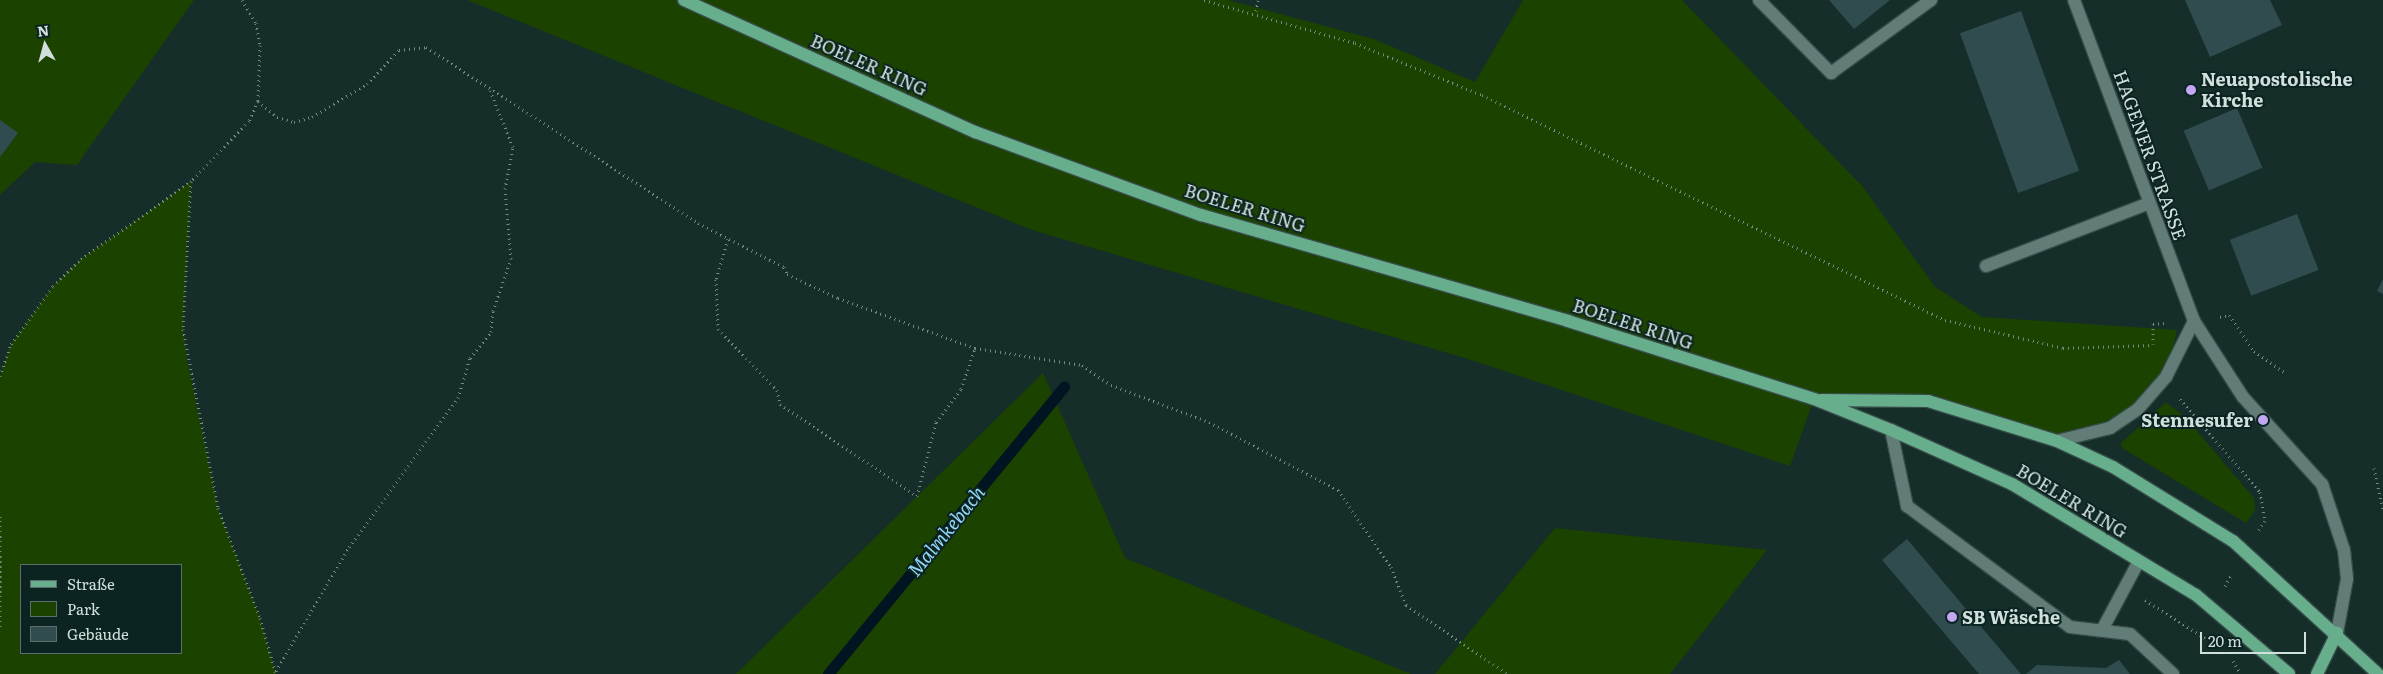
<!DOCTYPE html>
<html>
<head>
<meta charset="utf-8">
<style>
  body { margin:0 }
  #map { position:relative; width:2383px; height:674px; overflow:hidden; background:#152e2a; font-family:Literata,serif }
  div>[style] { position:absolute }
  .green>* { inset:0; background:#1c4200 }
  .stream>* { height:11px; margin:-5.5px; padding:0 5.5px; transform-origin:5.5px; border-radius:5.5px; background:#001521 }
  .building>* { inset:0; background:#314c4f; transform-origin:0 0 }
  .path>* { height:3px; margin-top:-1.5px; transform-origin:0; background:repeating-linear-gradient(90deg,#758985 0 1px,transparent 0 5px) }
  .roads { filter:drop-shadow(1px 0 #364b48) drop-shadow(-1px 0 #364b48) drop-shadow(0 1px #364b48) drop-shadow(0 -1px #364b48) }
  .minor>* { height:12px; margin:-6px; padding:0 6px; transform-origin:6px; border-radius:6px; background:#627d78 }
  .major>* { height:12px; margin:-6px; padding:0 6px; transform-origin:6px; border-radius:6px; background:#67ae8d }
  .dots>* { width:14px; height:14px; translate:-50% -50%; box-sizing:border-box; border:2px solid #0b2421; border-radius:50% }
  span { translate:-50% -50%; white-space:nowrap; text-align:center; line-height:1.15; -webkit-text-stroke:4px #0b2421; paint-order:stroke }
  .street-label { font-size:18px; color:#d1e0dd }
  .poi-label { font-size:18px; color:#d1e0dd; font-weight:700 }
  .left { translate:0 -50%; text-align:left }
  .right { translate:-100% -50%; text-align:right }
  .water-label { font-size:19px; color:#94d7f7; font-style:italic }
  .legend { position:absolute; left:20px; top:564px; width:162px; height:90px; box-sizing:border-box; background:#0b2421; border:1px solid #5a6f6c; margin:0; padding:6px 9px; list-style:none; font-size:15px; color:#d1e0dd }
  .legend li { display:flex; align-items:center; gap:10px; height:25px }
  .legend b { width:25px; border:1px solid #5a6f6c }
  .north { position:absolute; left:20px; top:20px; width:50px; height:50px; -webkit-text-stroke:4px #0b2421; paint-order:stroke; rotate:353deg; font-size:14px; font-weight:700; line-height:20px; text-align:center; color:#d1e0dd }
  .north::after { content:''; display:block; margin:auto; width:18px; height:22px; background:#d1e0dd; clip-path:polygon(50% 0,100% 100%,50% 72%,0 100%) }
  .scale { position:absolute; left:2200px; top:632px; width:106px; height:22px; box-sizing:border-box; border:2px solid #d1e0dd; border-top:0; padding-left:6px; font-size:15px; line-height:18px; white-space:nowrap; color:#d1e0dd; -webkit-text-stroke:4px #0b2421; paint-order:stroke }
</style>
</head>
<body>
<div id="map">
  <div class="green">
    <i style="clip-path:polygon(0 0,194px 0,77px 165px,35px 162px,0 195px)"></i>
    <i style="clip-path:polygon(467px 0,1228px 0,1374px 39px,1475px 82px,1523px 0,1682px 0,1863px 187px,1935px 287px,1982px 317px,2177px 330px,2166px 377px,2110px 428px,2057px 441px,1928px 401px,1814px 399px,1790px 466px,1468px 359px,1032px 230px)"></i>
    <i style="clip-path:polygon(evenodd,191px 181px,183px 329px,187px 359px,218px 508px,260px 618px,276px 674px,0 674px,0 376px,11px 344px,53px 286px,81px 259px,191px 181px,21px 565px,181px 565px,181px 653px,21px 653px,21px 565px)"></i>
    <i style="clip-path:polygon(1043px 373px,1125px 558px,1411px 674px,736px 674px)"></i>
    <i style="clip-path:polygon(2166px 402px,2185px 417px,2254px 498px,2255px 511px,2246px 523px,2122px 448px,2121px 443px)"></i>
    <i style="clip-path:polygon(1555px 528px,1767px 550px,1670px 674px,1435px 674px)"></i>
  </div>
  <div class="stream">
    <i style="left:828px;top:674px;width:372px;rotate:-50.6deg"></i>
  </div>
  <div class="building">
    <i style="clip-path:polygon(1829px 0,1890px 0,1854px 29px)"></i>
    <i style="clip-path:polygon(2185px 0,2270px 0,2282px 25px,2210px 57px)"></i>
    <i style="left:2021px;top:11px;width:170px;height:65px;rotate:70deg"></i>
    <i style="left:2237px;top:108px;width:65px;height:58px;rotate:67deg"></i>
    <i style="clip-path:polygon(0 120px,18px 133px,0 157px)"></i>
    <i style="left:2297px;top:214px;width:60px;height:72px;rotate:69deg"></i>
    <i style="clip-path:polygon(2383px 279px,2383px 294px,2377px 291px)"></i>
    <i style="clip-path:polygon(1907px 539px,2021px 674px,1979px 674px,1882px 560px)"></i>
    <i style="clip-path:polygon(2119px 660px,2130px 674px,2026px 674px,2037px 665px,2106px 668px)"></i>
  </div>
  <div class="path">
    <i style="left:242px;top:0;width:27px;rotate:59deg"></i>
    <i style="left:256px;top:23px;width:22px;rotate:80deg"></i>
    <i style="left:260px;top:45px;width:56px;rotate:92deg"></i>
    <i style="left:258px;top:101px;width:22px;rotate:114deg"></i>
    <i style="left:249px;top:121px;width:83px;rotate:134deg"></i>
    <i style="left:191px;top:181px;width:148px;rotate:93.1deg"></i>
    <i style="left:183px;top:329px;width:182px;rotate:78.9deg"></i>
    <i style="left:218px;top:508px;width:118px;rotate:69.1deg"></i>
    <i style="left:260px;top:618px;width:58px;rotate:74.1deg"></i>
    <i style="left:1204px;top:0;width:157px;rotate:15.9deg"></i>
    <i style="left:1355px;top:43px;width:137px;rotate:22.3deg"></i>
    <i style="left:1482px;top:95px;width:515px;rotate:25.92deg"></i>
    <i style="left:1945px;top:320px;width:121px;rotate:13.3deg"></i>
    <i style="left:2063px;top:348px;width:90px;rotate:-1.9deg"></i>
    <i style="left:1256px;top:11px;width:11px;rotate:-80deg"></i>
    <i style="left:258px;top:101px;width:25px;rotate:40deg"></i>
    <i style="left:277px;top:117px;width:18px;rotate:16deg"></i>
    <i style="left:294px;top:122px;width:19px;rotate:-16deg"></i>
    <i style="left:312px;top:117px;width:64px;rotate:-31deg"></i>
    <i style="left:367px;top:84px;width:47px;rotate:-46.7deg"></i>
    <i style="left:399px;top:50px;width:27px;rotate:-6deg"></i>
    <i style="left:426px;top:47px;width:324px;rotate:32.9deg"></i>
    <i style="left:698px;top:223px;width:97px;rotate:27.1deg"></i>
    <i style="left:784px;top:267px;width:8px;rotate:67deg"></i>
    <i style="left:787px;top:274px;width:56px;rotate:25.2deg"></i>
    <i style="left:838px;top:298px;width:146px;rotate:20.1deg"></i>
    <i style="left:975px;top:348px;width:108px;rotate:9deg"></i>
    <i style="left:1082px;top:365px;width:35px;rotate:35deg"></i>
    <i style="left:1111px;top:385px;width:105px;rotate:20.7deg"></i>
    <i style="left:1209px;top:422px;width:146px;rotate:27.8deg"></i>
    <i style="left:1338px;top:490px;width:93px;rotate:55.5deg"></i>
    <i style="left:1391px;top:567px;width:41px;rotate:68.5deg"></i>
    <i style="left:1406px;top:605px;width:123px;rotate:34.1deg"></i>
    <i style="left:728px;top:239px;width:42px;rotate:106.7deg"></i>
    <i style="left:716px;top:279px;width:50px;rotate:87.7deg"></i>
    <i style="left:718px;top:329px;width:85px;rotate:46deg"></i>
    <i style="left:777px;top:390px;width:14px;rotate:78deg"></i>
    <i style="left:780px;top:404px;width:165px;rotate:33.9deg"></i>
    <i style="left:917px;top:496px;width:76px;rotate:-75.6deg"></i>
    <i style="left:936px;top:422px;width:41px;rotate:-52.9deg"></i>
    <i style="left:961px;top:389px;width:43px;rotate:-71.1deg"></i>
    <i style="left:2220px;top:317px;width:9px;rotate:-13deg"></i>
    <i style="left:2229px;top:315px;width:44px;rotate:55.2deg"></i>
    <i style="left:2254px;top:351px;width:37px;rotate:35deg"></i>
    <i style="left:2153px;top:344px;width:20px;rotate:-90deg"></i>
    <i style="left:2153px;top:324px;width:11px;rotate:-5deg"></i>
    <i style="left:0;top:376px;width:34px;rotate:-71deg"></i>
    <i style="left:11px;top:344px;width:72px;rotate:-54.1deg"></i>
    <i style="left:53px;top:286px;width:39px;rotate:-44deg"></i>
    <i style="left:81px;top:259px;width:135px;rotate:-35.3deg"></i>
    <i style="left:2180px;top:399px;width:123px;rotate:49.3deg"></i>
    <i style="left:2260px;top:492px;width:29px;rotate:80deg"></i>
    <i style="left:2265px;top:521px;width:11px;rotate:124deg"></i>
    <i style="left:2374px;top:468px;width:43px;rotate:77.9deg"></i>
    <i style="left:0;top:516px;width:113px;rotate:90deg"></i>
    <i style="left:2225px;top:586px;width:14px;rotate:-60deg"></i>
    <i style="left:2145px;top:600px;width:71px;rotate:32.3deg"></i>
    <i style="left:2233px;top:661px;width:15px;rotate:58deg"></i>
    <i style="left:276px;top:671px;width:144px;rotate:-59.5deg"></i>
    <i style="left:349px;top:547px;width:185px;rotate:-53.8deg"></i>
    <i style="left:458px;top:398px;width:42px;rotate:-73.3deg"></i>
    <i style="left:470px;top:358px;width:33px;rotate:-51deg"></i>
    <i style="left:491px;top:332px;width:21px;rotate:-85deg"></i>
    <i style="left:493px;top:311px;width:55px;rotate:-70.9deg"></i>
    <i style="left:511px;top:259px;width:70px;rotate:-94.9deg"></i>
    <i style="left:505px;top:189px;width:43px;rotate:-79.2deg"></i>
    <i style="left:513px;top:147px;width:61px;rotate:-112deg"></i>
  </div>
  <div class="roads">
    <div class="minor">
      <i style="left:1759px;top:0;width:103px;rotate:45.4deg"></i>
      <i style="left:1831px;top:73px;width:124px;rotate:-36.1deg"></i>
      <i style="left:2074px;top:0;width:343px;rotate:69.5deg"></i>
      <i style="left:2194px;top:321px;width:90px;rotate:57.2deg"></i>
      <i style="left:2243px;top:397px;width:118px;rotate:47.8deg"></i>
      <i style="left:2322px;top:484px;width:70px;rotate:71.6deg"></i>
      <i style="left:2344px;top:550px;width:29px;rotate:84deg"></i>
      <i style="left:2347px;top:579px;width:55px;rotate:100.5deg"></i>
      <i style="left:1986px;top:266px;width:173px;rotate:-21.1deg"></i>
      <i style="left:1891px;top:430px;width:78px;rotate:78.1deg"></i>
      <i style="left:1907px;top:506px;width:203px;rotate:36.6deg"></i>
      <i style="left:2070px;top:627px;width:60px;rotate:6.7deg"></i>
      <i style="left:2130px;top:634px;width:59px;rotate:42.9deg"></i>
      <i style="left:2057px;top:441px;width:55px;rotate:-13.8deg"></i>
      <i style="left:2110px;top:428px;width:34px;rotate:-34deg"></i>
      <i style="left:2138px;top:409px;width:43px;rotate:-48.8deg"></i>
      <i style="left:2166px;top:377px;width:63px;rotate:-63.4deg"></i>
      <i style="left:2102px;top:630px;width:78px;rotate:-61.8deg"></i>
    </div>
    <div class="major">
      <i style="left:684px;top:0;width:320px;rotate:24.4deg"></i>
      <i style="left:975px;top:132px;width:241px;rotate:20.2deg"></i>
      <i style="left:1201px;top:215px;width:382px;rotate:16.1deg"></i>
      <i style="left:1568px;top:321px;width:258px;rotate:17.6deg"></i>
      <i style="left:1814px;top:399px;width:83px;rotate:21.9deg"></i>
      <i style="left:1891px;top:430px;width:133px;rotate:24.1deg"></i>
      <i style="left:2012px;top:484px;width:215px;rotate:31.1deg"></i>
      <i style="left:2196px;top:595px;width:122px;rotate:40.3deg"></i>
      <i style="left:1821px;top:400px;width:107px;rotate:0.5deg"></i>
      <i style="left:1928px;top:401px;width:135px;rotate:17.2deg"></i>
      <i style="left:2057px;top:441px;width:62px;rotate:24.9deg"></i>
      <i style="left:2113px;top:467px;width:141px;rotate:31.7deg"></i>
      <i style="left:2233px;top:541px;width:197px;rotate:42.5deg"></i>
      <i style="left:2317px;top:674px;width:46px;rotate:-64deg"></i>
    </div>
  </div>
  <div class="dots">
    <i style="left:2191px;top:90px;background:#c2a7f2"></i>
    <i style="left:2263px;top:420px;background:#c2a7f2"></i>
    <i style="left:1952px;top:617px;background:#c2a7f2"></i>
  </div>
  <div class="street-label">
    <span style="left:869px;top:65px;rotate:24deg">BOELER RING</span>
    <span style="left:2150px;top:155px;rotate:70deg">HAGENER STRASSE</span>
    <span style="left:1245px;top:208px;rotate:17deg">BOELER RING</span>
    <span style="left:1633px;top:324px;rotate:18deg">BOELER RING</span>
    <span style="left:2072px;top:501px;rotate:31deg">BOELER RING</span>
  </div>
  <div class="poi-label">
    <span class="left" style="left:2201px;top:90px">Neuapostolische<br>Kirche</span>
    <span class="right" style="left:2253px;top:420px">Stennesufer</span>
    <span class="left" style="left:1962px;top:617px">SB Wäsche</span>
  </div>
  <div class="water-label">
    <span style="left:946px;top:531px;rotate:-51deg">Malmkebach</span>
  </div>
  <ul class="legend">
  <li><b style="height:6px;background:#67ae8d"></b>Straße</li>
  <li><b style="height:14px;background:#1c4200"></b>Park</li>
  <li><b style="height:14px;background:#314c4f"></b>Gebäude</li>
  </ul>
  <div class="north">N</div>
  <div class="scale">20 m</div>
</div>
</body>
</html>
